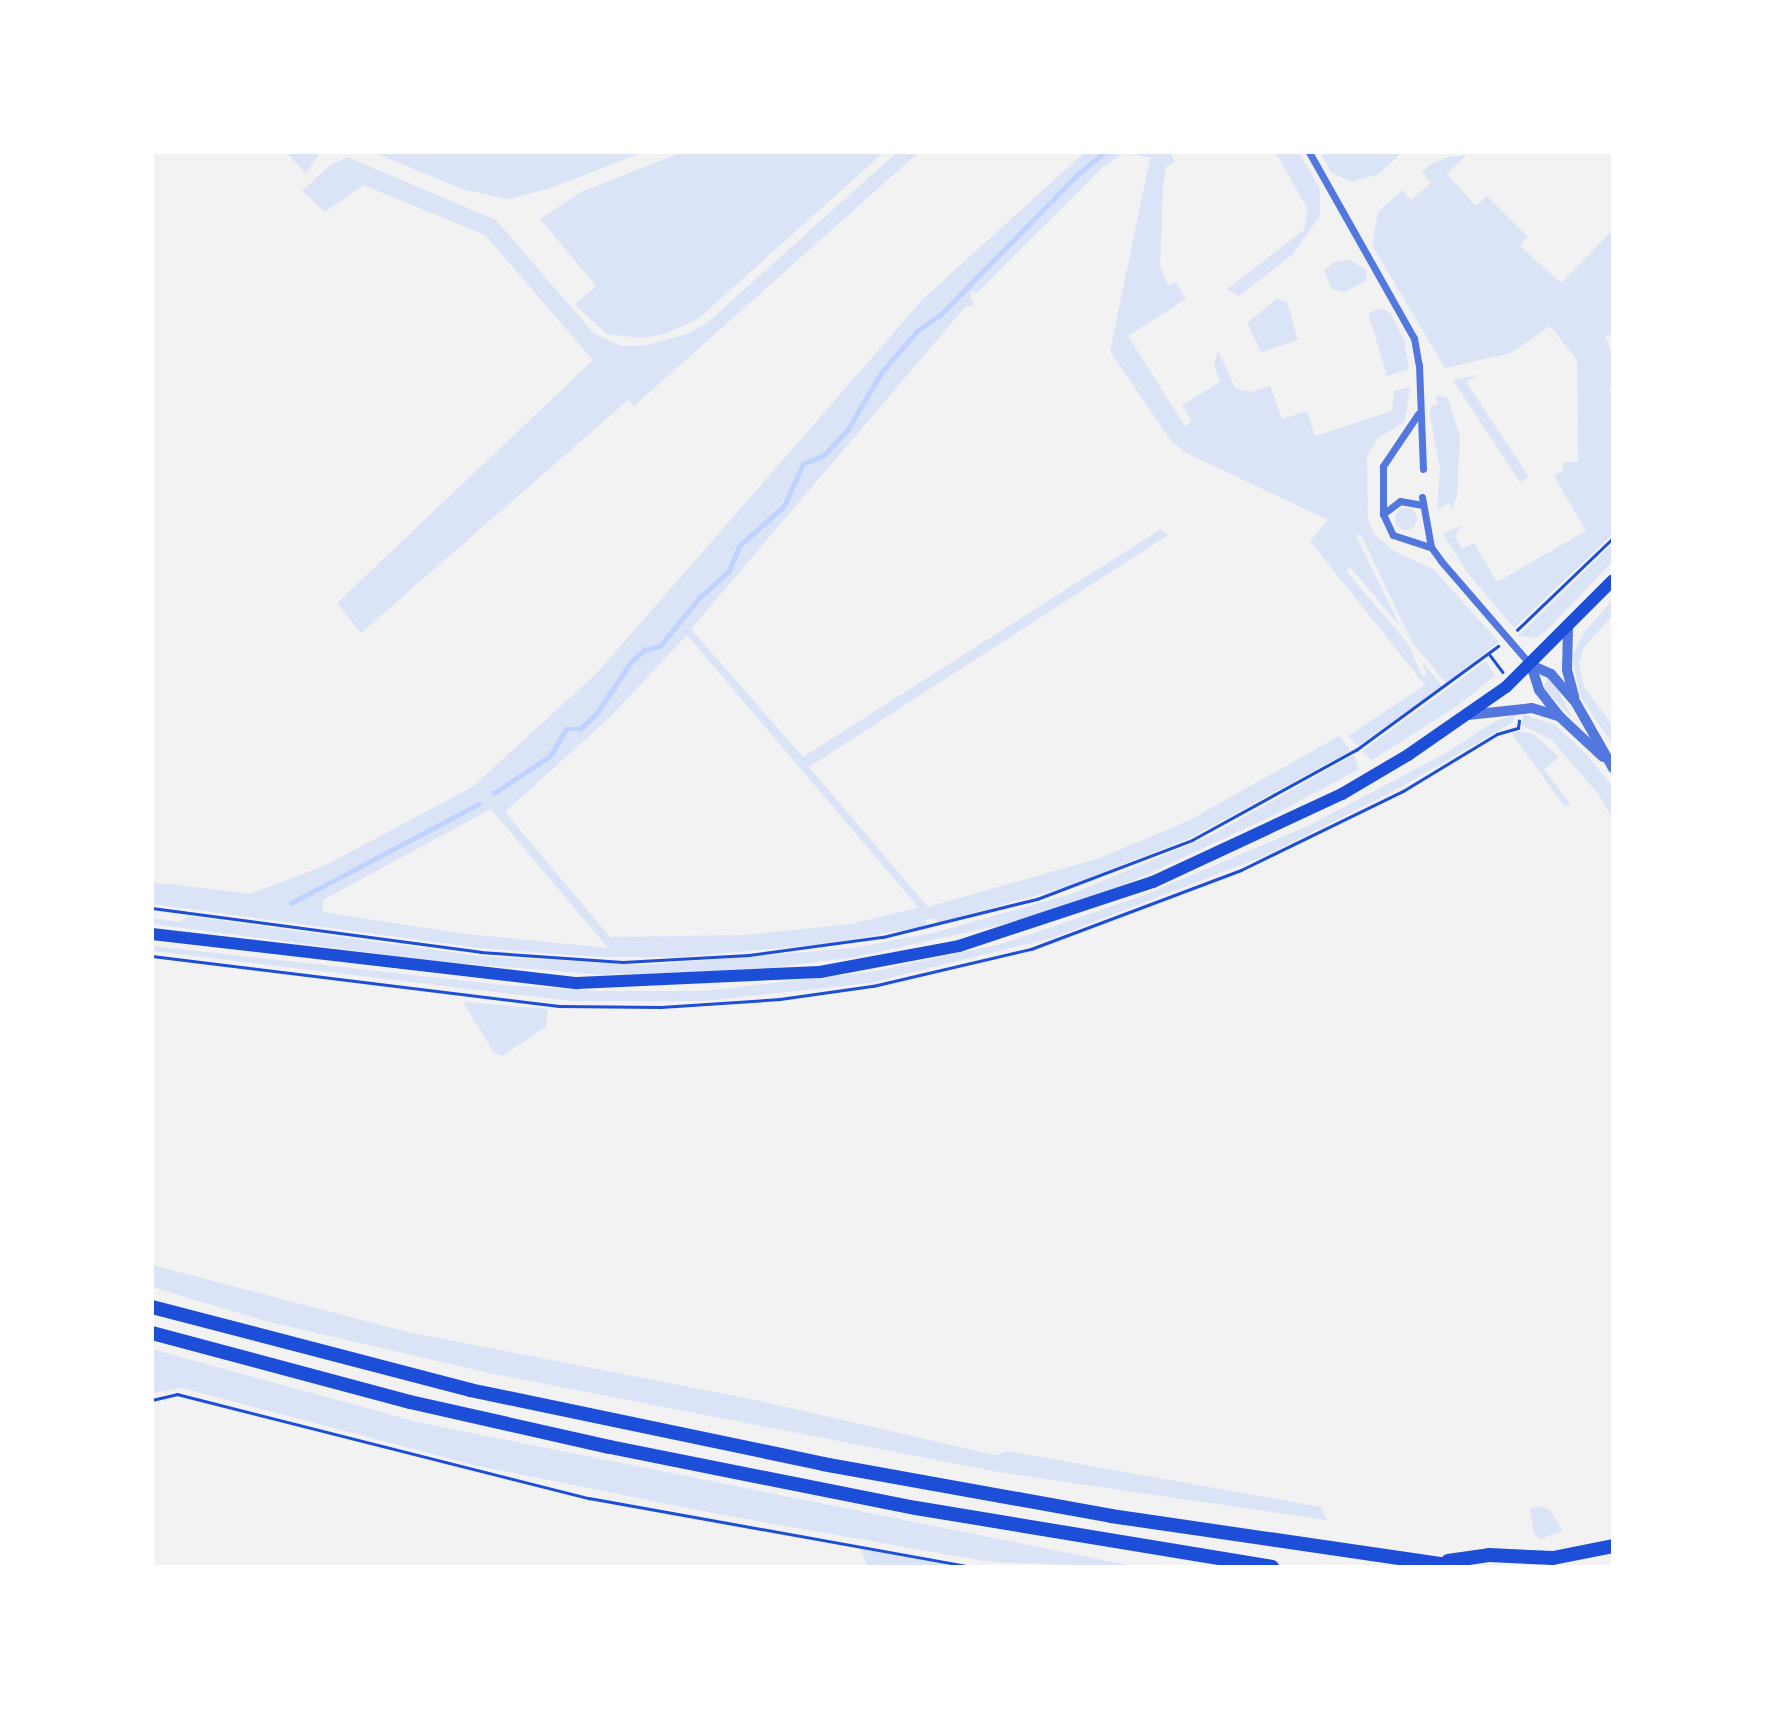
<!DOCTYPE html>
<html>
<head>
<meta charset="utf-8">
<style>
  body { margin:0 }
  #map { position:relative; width:1765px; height:1719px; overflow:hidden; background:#f2f2f2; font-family:"Space Grotesk",sans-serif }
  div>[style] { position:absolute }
  .green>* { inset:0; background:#dbe4f7 }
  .round { border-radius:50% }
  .stream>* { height:4.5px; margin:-2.25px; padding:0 2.25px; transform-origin:2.25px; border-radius:2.25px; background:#bfd3fe }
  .path>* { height:2.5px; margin:-1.25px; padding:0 1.25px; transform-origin:1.25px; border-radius:1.25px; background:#1d4ed8 }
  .minor>* { height:7px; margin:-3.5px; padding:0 3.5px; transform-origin:3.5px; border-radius:3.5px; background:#5277de }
  .tertiary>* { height:10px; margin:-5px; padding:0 5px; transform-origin:5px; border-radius:5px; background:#5277de }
  .secondary>* { height:12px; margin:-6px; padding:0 6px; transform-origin:6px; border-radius:6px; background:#1d4ed8 }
  .trunk>* { height:14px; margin:-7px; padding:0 7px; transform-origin:7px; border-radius:7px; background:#1d4ed8 }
  span { translate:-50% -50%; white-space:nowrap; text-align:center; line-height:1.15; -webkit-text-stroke:6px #fff; paint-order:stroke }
  .frame { position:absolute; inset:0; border:154px solid #fff; pointer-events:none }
</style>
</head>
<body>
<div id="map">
  <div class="green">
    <i style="clip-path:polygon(286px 152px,320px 152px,306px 174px)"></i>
    <i style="clip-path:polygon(373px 152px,644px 152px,548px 189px,507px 199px,462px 189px)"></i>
    <i style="clip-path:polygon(682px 152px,884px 152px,698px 319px,665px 334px,641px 338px,607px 334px,575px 305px,596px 286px,540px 219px,581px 192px)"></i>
    <i style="clip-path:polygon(897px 152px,919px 152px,634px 406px,628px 400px,361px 633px,337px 603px,593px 360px,485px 235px,363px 185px,325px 212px,302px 191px,329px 166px,347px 157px,496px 220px,594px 334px,622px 346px,643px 346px,687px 334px,707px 323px)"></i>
    <i style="clip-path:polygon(evenodd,1085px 152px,1170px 152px,1175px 162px,1166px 167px,1163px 187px,1160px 265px,1168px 285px,1176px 282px,1186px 299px,1128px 336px,1185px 426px,1192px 422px,1182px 405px,1220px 382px,1214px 364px,1218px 351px,1236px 389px,1251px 392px,1270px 386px,1282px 419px,1307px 411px,1315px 436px,1392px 411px,1394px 391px,1410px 387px,1405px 421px,1377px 439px,1367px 456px,1368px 520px,1374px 534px,1394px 551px,1433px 569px,1499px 642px,1446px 683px,1412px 642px,1362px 537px,1355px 534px,1400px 626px,1350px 567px,1346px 571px,1408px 644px,1423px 677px,1427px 674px,1422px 662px,1442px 686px,1358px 746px,1348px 736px,1425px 685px,1310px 541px,1328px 520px,1184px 452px,1169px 438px,1110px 351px,1150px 158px,1125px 152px,1102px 168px,977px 293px,970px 291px,974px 306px,966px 306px,691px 629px,803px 757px,1161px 529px,1168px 535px,809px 767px,928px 907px,1100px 858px,1190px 820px,1339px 736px,1351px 751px,1192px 837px,1072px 885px,938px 923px,936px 918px,926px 920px,927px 926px,825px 944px,680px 957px,598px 957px,479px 948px,152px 904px,152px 882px,250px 894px,326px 865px,472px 787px,596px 674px,924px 298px,1085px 152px,687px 635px,918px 907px,917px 908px,850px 924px,744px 935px,610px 937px,505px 812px,609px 718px,687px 635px,1085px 152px,491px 809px,608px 948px,458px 933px,323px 912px,323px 900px,491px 809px)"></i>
    <i style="clip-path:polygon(1275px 152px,1299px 152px,1320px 189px,1320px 216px,1292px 255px,1239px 296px,1227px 289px,1304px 230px,1308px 209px)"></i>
    <i style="clip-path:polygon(1320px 152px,1402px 152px,1379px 174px,1351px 182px,1331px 172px)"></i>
    <i style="clip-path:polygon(1466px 155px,1447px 174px,1476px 206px,1487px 196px,1528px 237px,1520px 246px,1561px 283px,1613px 230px,1613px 333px,1606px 337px,1613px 357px,1613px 386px,1609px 387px,1613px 401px,1613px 534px,1514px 628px,1466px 571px,1443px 534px,1462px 525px,1455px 536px,1462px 549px,1474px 543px,1497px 582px,1586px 531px,1554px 476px,1563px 470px,1563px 462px,1578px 462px,1577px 360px,1550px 326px,1511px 353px,1445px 368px,1372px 245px,1378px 212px,1402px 190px,1411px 200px,1431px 183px,1422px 172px,1430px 165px,1447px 157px)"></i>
    <i style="clip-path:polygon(1350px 260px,1366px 270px,1367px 280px,1345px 292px,1332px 289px,1324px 271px,1334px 262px)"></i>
    <i style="clip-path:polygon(1277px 299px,1287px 302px,1298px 340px,1261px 352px,1247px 323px)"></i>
    <i style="clip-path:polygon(1382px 308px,1391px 314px,1404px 340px,1409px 369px,1387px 376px,1368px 313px)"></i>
    <i style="clip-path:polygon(1477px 375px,1466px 382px,1529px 477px,1520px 482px,1453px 380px)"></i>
    <i style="clip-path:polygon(1436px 395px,1448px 398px,1460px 437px,1457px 496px,1452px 509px,1449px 503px,1437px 510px,1440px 469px,1430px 415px,1431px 405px,1438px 405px)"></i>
    <i class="round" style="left:1395px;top:508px;width:22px;height:22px"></i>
    <i style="clip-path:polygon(1613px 543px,1613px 561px,1546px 631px,1535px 638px,1518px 636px)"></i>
    <i style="clip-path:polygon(1613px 600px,1613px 615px,1584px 647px,1579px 665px,1584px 687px,1613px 726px,1613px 745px,1580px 696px,1572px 656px,1585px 631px)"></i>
    <i style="clip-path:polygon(1486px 661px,1495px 676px,1454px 708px,1372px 760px,1362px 751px)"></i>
    <i style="clip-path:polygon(1548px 678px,1557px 688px,1573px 719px,1543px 688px)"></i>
    <i style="clip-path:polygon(1516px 714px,1512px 723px,1394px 791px,1267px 855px,1055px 937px,870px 983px,703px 1001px,571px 1001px,152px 951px,152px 946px,503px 985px,600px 991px,702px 991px,870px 972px,1001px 944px,1142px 896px,1310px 825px,1446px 753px,1492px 723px)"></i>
    <i style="clip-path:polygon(1523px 714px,1555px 725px,1587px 755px,1613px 787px,1613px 820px,1599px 795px,1552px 740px,1522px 725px)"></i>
    <i style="clip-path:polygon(1520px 731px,1535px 735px,1559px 757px,1544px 769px,1570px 804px,1565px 807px,1511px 733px)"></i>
    <i style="clip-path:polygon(1354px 755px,1359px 769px,1270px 817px,1126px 884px,1018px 921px,855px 957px,754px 970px,604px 975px,435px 961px,152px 924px,152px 918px,180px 922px,188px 916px,479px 956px,645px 965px,852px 948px,933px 933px,1071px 894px,1210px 836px)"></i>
    <i style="clip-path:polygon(463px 1002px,548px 1009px,546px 1027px,502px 1056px,494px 1053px)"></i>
    <i style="clip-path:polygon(152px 1265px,408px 1332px,756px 1400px,995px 1455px,1008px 1451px,1321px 1507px,1327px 1520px,998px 1472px,489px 1373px,265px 1321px,152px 1287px)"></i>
    <i style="clip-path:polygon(152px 1349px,417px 1422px,1138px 1567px,990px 1562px,718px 1514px,474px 1465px,182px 1388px,152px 1393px)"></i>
    <i style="clip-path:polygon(1540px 1506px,1550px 1510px,1563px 1531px,1540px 1539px,1534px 1534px,1530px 1508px)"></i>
    <i style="clip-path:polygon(861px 1549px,948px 1563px,960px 1567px,867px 1567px)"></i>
  </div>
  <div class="stream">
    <i style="left:494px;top:793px;width:67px;rotate:-33.5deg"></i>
    <i style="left:550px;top:756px;width:31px;rotate:-59deg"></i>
    <i style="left:566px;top:729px;width:14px"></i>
    <i style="left:580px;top:729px;width:22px;rotate:-43deg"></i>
    <i style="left:596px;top:714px;width:63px;rotate:-56.1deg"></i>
    <i style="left:631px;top:662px;width:18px;rotate:-43deg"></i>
    <i style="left:644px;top:650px;width:16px;rotate:-14deg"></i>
    <i style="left:660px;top:646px;width:62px;rotate:-50.9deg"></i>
    <i style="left:699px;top:598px;width:40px;rotate:-42deg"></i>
    <i style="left:729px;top:571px;width:27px;rotate:-68deg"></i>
    <i style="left:739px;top:546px;width:60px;rotate:-41.6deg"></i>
    <i style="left:784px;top:506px;width:46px;rotate:-65.7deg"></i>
    <i style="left:803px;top:464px;width:23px;rotate:-23deg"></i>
    <i style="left:824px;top:455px;width:35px;rotate:-47deg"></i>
    <i style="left:848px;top:429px;width:65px;rotate:-59.5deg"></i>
    <i style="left:881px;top:373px;width:55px;rotate:-49.4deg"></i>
    <i style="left:917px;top:331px;width:29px;rotate:-35deg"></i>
    <i style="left:941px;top:314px;width:193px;rotate:-45.6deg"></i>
    <i style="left:1076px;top:176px;width:38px;rotate:-40deg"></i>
    <i style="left:291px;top:903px;width:212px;rotate:-27.8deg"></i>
  </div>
  <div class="path">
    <i style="left:1517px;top:630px;width:133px;rotate:-43.8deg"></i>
    <i style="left:1490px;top:655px;width:21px;rotate:53deg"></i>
    <i style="left:152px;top:908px;width:331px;rotate:7.6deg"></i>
    <i style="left:480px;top:952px;width:143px;rotate:4deg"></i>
    <i style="left:623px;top:962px;width:126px;rotate:-3.2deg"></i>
    <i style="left:749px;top:955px;width:135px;rotate:-7.7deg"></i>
    <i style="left:883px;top:937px;width:159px;rotate:-13.9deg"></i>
    <i style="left:1037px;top:899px;width:166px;rotate:-20.8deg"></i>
    <i style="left:1192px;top:840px;width:187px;rotate:-28.8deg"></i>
    <i style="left:1356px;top:750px;width:176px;rotate:-36.2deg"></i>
    <i style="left:152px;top:956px;width:410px;rotate:7deg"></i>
    <i style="left:559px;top:1006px;width:102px;rotate:0.6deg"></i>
    <i style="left:661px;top:1007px;width:119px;rotate:-3.8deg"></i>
    <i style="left:780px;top:999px;width:94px;rotate:-8deg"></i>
    <i style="left:873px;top:986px;width:162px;rotate:-13.2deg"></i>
    <i style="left:1031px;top:949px;width:224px;rotate:-20.6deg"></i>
    <i style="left:1241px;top:870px;width:180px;rotate:-26deg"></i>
    <i style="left:1403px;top:791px;width:110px;rotate:-31.2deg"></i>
    <i style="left:1497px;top:734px;width:22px;rotate:-16deg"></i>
    <i style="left:1518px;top:728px;width:7px;rotate:-82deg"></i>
    <i style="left:152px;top:1400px;width:26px;rotate:-13deg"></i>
    <i style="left:177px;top:1394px;width:425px;rotate:14.2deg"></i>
    <i style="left:589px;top:1498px;width:390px;rotate:10.2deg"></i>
  </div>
  <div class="minor">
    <i style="left:1309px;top:152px;width:214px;rotate:60.6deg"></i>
    <i style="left:1414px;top:338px;width:27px;rotate:80deg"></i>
    <i style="left:1419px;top:365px;width:104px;rotate:87.8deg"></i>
    <i style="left:1418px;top:414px;width:63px;rotate:123.9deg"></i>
    <i style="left:1383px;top:466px;width:48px;rotate:90deg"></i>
    <i style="left:1383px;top:514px;width:23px;rotate:65deg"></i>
    <i style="left:1393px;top:535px;width:40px;rotate:18deg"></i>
    <i style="left:1422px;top:497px;width:51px;rotate:79.8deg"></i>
    <i style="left:1431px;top:547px;width:17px;rotate:54deg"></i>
    <i style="left:1441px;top:561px;width:136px;rotate:49.2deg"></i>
    <i style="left:1383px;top:514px;width:21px;rotate:-37deg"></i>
    <i style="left:1400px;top:501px;width:23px;rotate:10deg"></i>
  </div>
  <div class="tertiary">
    <i style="left:1568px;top:629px;width:41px;rotate:91.4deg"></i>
    <i style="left:1567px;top:670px;width:28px;rotate:75deg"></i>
    <i style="left:1531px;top:665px;width:22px;rotate:24deg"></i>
    <i style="left:1551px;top:674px;width:38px;rotate:49deg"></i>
    <i style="left:1576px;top:703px;width:75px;rotate:60.4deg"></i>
    <i style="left:1531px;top:665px;width:26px;rotate:72deg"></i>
    <i style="left:1539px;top:690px;width:33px;rotate:52deg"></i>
    <i style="left:1559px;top:716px;width:60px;rotate:43deg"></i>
    <i style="left:1468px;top:715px;width:64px;rotate:-6.2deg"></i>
    <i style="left:1532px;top:708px;width:27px;rotate:17deg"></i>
  </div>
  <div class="secondary">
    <i style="left:152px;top:934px;width:428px;rotate:6.6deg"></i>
    <i style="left:577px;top:983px;width:243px;rotate:-2.6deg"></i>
    <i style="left:820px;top:972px;width:141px;rotate:-10.6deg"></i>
    <i style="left:959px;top:946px;width:204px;rotate:-18.3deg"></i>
    <i style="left:1153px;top:882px;width:208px;rotate:-25deg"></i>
    <i style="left:1342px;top:794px;width:77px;rotate:-30.6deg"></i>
    <i style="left:1408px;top:755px;width:119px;rotate:-34.8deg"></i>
    <i style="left:1506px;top:687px;width:151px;rotate:-45deg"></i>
  </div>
  <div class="trunk">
    <i style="left:152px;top:1307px;width:329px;rotate:14.6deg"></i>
    <i style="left:470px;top:1390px;width:361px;rotate:11.8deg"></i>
    <i style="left:823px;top:1464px;width:293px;rotate:10.2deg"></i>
    <i style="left:1111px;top:1516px;width:355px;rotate:8.3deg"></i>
    <i style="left:152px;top:1333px;width:267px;rotate:15deg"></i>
    <i style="left:410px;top:1402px;width:205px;rotate:12.7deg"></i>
    <i style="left:610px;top:1447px;width:312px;rotate:11.3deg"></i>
    <i style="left:916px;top:1508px;width:361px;rotate:9.4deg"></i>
    <i style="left:1448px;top:1561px;width:41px;rotate:-8.3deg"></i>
    <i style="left:1489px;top:1555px;width:64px;rotate:2.7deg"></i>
    <i style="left:1553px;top:1558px;width:61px;rotate:-11.3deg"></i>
  </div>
  <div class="frame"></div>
</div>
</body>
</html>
